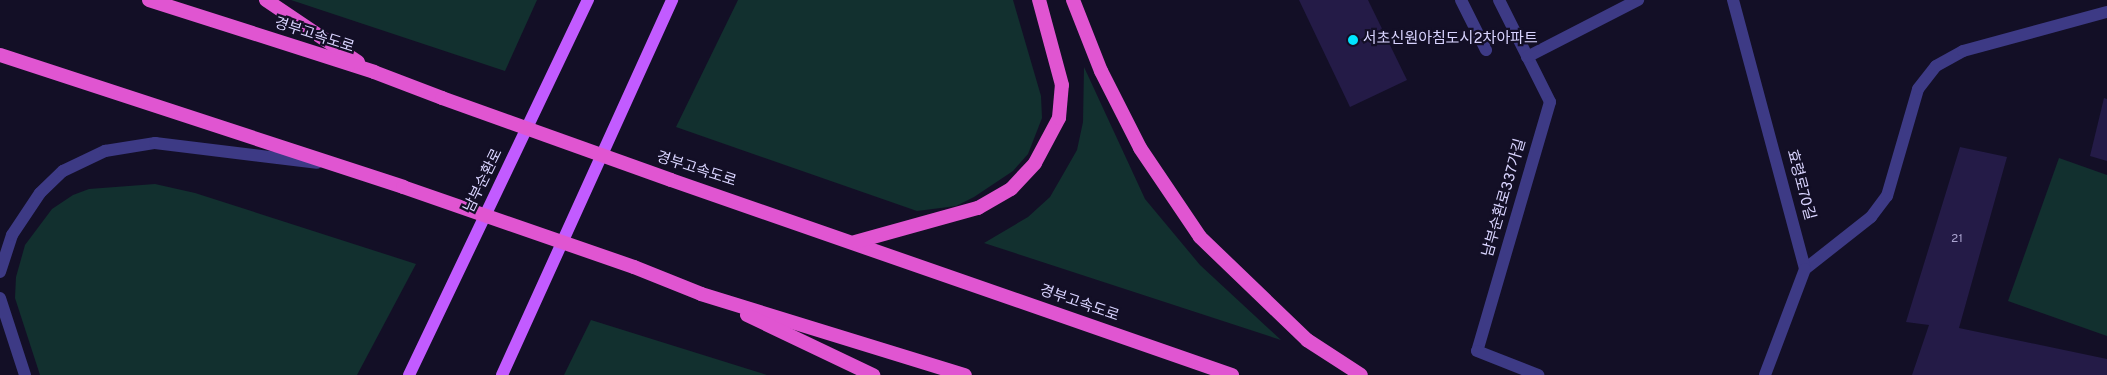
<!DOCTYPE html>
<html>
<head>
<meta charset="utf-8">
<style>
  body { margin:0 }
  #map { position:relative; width:2107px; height:375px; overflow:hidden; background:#130f26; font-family:Overpass,"Noto Sans KR",sans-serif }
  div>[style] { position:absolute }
  .green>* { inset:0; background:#12302f }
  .building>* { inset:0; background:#241b47 }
  .service>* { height:12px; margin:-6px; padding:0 6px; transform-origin:6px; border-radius:6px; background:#3d3a85 }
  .minor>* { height:12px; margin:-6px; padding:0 6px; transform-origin:6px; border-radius:6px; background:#3d3a85 }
  .primary>* { height:12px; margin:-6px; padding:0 6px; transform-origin:6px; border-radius:6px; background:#c25bff }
  .trunk>* { height:14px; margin:-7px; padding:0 7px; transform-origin:7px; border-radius:7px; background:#e055d1 }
  .trunk-bridge>* { height:14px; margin:-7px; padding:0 7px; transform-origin:7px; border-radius:7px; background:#e055d1 }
  .dots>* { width:14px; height:14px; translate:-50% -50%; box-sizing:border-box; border:2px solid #130f26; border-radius:50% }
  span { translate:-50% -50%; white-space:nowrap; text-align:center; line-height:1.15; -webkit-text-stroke:4.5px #130f26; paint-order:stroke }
  .number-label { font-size:12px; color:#aca6d1 }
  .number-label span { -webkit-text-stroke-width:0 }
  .street-label { font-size:15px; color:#d9d4ff }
  .poi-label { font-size:15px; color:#d9d4ff }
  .left { translate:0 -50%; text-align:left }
</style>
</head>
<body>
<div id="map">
  <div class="green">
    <i style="clip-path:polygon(291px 0,537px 0,505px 71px)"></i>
    <i style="clip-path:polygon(738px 0,1013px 0,1041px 96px,1042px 118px,1028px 154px,1013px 171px,974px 197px,956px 206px,917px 211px,676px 127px)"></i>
    <i style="clip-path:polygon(1084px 67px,1145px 199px,1200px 265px,1281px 340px,984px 243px,1028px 217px,1050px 197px,1065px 171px,1077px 150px,1083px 122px)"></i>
    <i style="clip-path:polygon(2059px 158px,2107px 175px,2107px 336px,2008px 301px)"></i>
    <i style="clip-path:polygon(155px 184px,195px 193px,416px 264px,357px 375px,40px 375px,15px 298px,16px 277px,25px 245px,52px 209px,73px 195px,89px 189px)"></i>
    <i style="clip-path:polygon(591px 320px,767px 375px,564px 375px)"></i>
  </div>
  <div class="building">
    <i style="clip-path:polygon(1299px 0,1368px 0,1407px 80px,1350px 107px)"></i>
    <i style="clip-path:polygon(2104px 98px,2107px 99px,2107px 161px,2090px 156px)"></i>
    <i style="clip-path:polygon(1960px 147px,2007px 157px,1959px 328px,2107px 359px,2107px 375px,1912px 375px,1929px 325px,1906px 322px)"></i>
  </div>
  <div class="service">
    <i style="left:1805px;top:269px;width:84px;rotate:-38.2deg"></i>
    <i style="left:1871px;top:217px;width:26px;rotate:-53deg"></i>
    <i style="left:1887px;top:196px;width:111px;rotate:-73.8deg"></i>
    <i style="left:1918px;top:89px;width:29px;rotate:-52deg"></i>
    <i style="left:1936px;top:66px;width:31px;rotate:-29deg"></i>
    <i style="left:1963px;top:51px;width:149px;rotate:-15.2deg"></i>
    <i style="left:0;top:272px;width:39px;rotate:-72deg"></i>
    <i style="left:12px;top:235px;width:50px;rotate:-56.3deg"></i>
    <i style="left:40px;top:193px;width:32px;rotate:-44deg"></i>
    <i style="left:63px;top:171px;width:47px;rotate:-25.5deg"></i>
    <i style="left:105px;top:151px;width:51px;rotate:-9.1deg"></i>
    <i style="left:155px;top:143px;width:163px;rotate:7deg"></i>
    <i style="left:0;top:298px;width:81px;rotate:72deg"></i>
  </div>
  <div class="minor">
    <i style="left:1461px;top:0;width:56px;rotate:63.4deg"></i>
    <i style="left:1499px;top:0;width:114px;rotate:63.4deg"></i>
    <i style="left:1550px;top:102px;width:259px;rotate:106.3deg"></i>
    <i style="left:1477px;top:351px;width:66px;rotate:21.5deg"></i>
    <i style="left:1733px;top:0;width:278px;rotate:75deg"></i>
    <i style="left:1805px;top:269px;width:113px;rotate:110.7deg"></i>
    <i style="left:1527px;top:57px;width:125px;rotate:-27.2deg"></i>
  </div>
  <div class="primary">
    <i style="left:409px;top:375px;width:416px;rotate:-64.5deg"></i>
    <i style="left:502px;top:375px;width:412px;rotate:-65.6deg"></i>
  </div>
  <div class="trunk">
    <i style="left:149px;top:0;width:236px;rotate:17.7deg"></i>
    <i style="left:374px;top:72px;width:73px;rotate:20.9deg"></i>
    <i style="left:266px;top:0;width:111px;rotate:34deg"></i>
    <i style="left:1073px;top:0;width:76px;rotate:68.5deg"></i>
    <i style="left:1101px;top:71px;width:86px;rotate:63.1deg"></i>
    <i style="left:1140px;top:148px;width:107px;rotate:56deg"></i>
    <i style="left:1200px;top:237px;width:149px;rotate:43.9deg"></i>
    <i style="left:1307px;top:340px;width:64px;rotate:32.9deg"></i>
    <i style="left:0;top:55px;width:424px;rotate:18.1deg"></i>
    <i style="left:671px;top:180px;width:594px;rotate:19.17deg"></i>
    <i style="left:855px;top:242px;width:128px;rotate:-15.5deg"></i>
    <i style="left:978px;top:208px;width:38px;rotate:-30deg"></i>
    <i style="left:1011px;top:189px;width:35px;rotate:-47deg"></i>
    <i style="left:1035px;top:163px;width:51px;rotate:-61.9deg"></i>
    <i style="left:1059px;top:118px;width:33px;rotate:-85deg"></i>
    <i style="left:1062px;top:85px;width:88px;rotate:-105.1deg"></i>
    <i style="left:634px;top:267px;width:72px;rotate:21.9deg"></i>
    <i style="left:701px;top:294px;width:276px;rotate:17.1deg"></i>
    <i style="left:747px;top:315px;width:140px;rotate:25.5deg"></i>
  </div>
  <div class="trunk-bridge">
    <i style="left:442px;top:98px;width:243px;rotate:19.7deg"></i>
    <i style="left:403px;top:187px;width:244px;rotate:19.1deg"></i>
  </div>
  <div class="dots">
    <i style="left:1353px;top:40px;background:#00e5ff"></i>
  </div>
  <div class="number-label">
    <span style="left:1957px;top:240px">21</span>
  </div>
  <div class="street-label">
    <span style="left:314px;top:36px;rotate:18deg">경부고속도로</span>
    <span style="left:696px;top:170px;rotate:18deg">경부고속도로</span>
    <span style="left:484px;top:181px;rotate:-64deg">남부순환로</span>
    <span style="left:1800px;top:185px;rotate:75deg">효령로70길</span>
    <span style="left:1505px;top:198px;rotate:-74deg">남부순환로337가길</span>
    <span style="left:1079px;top:304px;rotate:19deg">경부고속도로</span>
  </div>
  <div class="poi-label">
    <span class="left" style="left:1363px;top:40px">서초신원아침도시2차아파트</span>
  </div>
</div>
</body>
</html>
